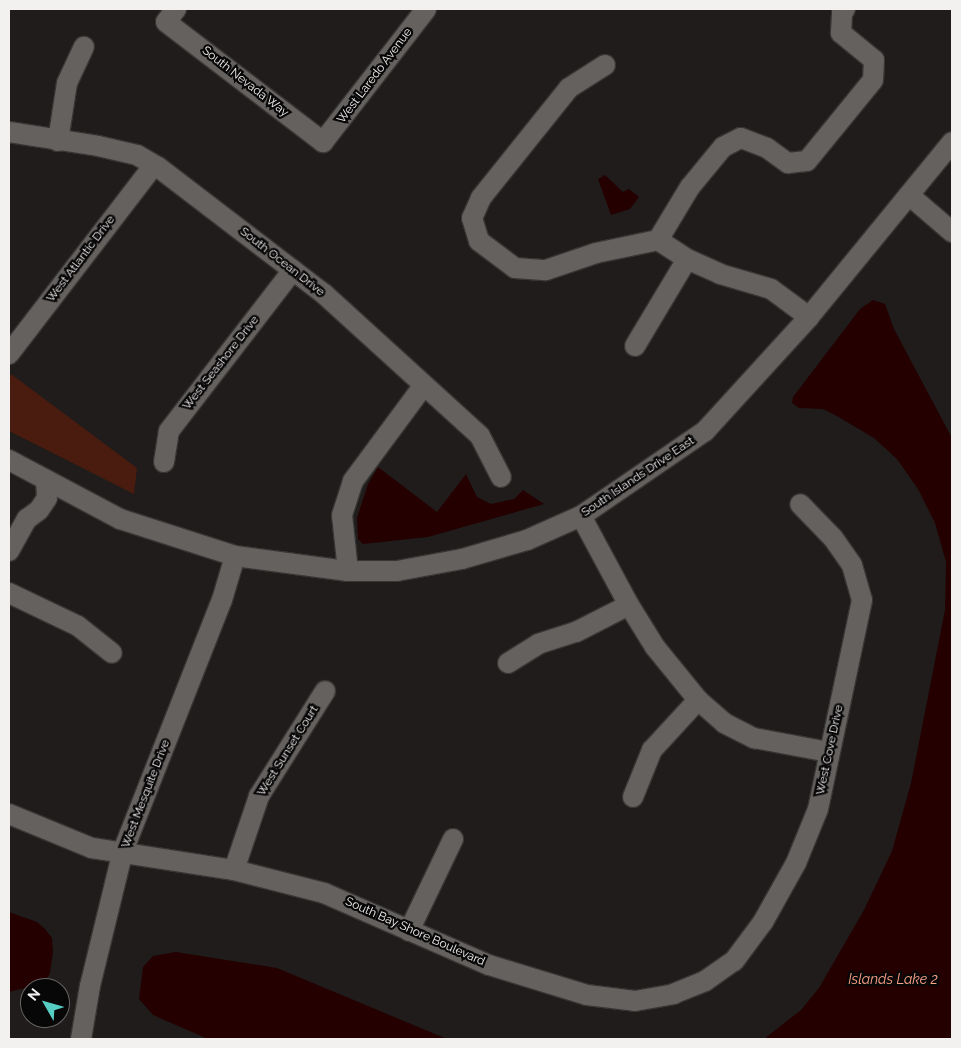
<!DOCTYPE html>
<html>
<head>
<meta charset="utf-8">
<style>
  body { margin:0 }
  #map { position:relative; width:961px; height:1048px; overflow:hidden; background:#1f1c1b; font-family:Raleway,sans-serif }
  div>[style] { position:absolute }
  .green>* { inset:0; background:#491c0f }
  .water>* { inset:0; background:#240100 }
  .roads { filter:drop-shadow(1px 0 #383635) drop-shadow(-1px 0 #383635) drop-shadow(0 1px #383635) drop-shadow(0 -1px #383635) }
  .minor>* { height:20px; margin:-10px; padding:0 10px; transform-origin:10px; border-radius:10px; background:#64615f }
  span { translate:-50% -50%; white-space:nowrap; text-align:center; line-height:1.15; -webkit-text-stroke:4.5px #080707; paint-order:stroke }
  .street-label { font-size:12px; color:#f3f1f0 }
  .water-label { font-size:14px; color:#ffa48a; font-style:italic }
  .frame { position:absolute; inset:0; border:10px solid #f3f1f0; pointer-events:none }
  .north { position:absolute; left:20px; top:978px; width:50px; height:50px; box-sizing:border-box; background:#080707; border:1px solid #666564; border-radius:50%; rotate:308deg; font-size:14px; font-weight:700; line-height:20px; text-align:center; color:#f3f1f0 }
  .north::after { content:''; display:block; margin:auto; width:18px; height:22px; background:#56cec3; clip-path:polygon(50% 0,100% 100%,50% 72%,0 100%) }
</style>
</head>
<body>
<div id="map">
  <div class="green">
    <i style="clip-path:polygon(11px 374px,137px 468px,134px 494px,9px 431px,9px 378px)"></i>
  </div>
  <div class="water">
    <i style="clip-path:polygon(605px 175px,623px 192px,629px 189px,639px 197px,630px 209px,611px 215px,598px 179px)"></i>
    <i style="clip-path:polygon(873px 300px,885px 304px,894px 329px,952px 438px,952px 1039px,764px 1039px,801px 1010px,819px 988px,864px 910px,892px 851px,911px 783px,945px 610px,946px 562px,935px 523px,918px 489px,897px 459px,874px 438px,835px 415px,823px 409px,799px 408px,792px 403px,793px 397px,860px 309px)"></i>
    <i style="clip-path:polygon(378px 467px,437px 512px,466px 474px,477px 497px,491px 504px,514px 499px,523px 490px,544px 504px,428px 537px,363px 544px,358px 539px,357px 518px,368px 484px)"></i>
    <i style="clip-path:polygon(9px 912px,37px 922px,45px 929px,52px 938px,53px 952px,50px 973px,44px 983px,9px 992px)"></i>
    <i style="clip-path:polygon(176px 952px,277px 968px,447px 1039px,208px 1039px,153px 1015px,139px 999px,143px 967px,153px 956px)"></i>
  </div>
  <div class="roads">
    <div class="minor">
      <i style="left:176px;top:9px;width:16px;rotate:128deg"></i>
      <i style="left:166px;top:22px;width:198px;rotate:37.4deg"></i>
      <i style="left:323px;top:142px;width:168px;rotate:-52.2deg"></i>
      <i style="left:605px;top:65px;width:43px;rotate:147.4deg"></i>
      <i style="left:569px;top:88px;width:141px;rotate:128.7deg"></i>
      <i style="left:481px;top:198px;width:22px;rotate:114deg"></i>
      <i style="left:472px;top:218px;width:24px;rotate:73deg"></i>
      <i style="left:479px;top:241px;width:45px;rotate:36.9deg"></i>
      <i style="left:515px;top:268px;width:31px;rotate:4deg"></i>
      <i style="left:546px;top:270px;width:53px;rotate:-18.8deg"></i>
      <i style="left:596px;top:253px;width:63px;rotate:-11.8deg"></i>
      <i style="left:658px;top:240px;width:35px;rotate:33deg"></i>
      <i style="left:687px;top:259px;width:36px;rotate:24deg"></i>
      <i style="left:720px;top:274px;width:53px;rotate:16.4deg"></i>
      <i style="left:771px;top:289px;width:47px;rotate:36.4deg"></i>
      <i style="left:9px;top:132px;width:90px;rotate:8.9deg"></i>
      <i style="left:98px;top:146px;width:40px;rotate:13deg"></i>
      <i style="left:137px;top:155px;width:24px;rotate:30deg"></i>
      <i style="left:158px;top:167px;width:208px;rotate:37.4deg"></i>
      <i style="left:323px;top:293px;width:212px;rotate:42.3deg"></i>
      <i style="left:480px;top:436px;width:46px;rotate:62.9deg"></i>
      <i style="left:58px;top:141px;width:59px;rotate:-81.2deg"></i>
      <i style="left:67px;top:83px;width:40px;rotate:-65deg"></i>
      <i style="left:909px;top:195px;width:57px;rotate:40.7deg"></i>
      <i style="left:658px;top:240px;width:62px;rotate:-58.9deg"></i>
      <i style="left:690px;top:187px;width:52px;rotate:-50.5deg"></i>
      <i style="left:723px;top:147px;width:20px;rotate:-27deg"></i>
      <i style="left:741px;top:138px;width:28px;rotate:21deg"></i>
      <i style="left:767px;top:148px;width:26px;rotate:36deg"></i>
      <i style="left:788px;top:163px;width:19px;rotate:-6deg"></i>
      <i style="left:807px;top:161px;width:104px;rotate:-50.8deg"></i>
      <i style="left:873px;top:80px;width:20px;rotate:-87deg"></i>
      <i style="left:874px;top:60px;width:43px;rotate:-140.7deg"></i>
      <i style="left:841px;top:33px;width:20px;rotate:-87deg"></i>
      <i style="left:842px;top:13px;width:5px;rotate:-53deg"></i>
      <i style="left:635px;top:346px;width:101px;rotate:-59.1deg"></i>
      <i style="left:9px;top:354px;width:238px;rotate:-52.5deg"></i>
      <i style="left:9px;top:460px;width:126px;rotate:28deg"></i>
      <i style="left:120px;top:519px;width:121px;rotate:17.8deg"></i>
      <i style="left:235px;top:556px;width:114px;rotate:7.6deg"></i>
      <i style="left:348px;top:571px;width:49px"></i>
      <i style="left:397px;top:571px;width:66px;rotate:-10.5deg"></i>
      <i style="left:462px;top:559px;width:68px;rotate:-16.3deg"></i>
      <i style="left:527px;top:540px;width:59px;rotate:-24deg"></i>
      <i style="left:581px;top:516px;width:150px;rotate:-34.4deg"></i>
      <i style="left:705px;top:431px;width:154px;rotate:-47.6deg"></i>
      <i style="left:809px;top:317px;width:226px;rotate:-50.7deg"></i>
      <i style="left:164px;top:462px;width:31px;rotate:-81deg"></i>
      <i style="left:169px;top:431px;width:203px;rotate:-52.4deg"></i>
      <i style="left:581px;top:516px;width:101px;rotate:61.7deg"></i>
      <i style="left:629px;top:605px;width:49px;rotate:58.2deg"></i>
      <i style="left:655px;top:647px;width:68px;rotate:50.9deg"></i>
      <i style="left:698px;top:700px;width:35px;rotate:41deg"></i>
      <i style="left:724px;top:723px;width:34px;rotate:27deg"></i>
      <i style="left:754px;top:738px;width:76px;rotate:10.6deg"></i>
      <i style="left:9px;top:551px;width:37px;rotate:-61deg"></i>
      <i style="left:27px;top:519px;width:15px;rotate:-37deg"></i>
      <i style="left:39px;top:510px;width:14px;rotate:-56deg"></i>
      <i style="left:47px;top:498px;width:18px;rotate:-93deg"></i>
      <i style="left:348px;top:571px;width:56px;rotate:-96.1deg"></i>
      <i style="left:342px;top:515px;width:36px;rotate:-72deg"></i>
      <i style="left:353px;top:481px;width:119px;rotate:-53.5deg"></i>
      <i style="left:9px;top:593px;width:76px;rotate:25.6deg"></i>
      <i style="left:78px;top:626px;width:43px;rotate:38.5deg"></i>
      <i style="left:508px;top:663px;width:36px;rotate:-32deg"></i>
      <i style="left:538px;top:644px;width:40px;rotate:-18deg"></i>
      <i style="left:576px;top:632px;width:59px;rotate:-27deg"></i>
      <i style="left:633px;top:797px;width:51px;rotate:-68deg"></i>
      <i style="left:652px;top:750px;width:68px;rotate:-47.4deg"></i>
      <i style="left:9px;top:814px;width:90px;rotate:22.3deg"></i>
      <i style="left:92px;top:848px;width:144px;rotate:8.8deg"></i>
      <i style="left:234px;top:870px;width:93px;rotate:14.3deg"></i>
      <i style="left:324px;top:893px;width:180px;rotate:23.6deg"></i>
      <i style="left:489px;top:965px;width:102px;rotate:17deg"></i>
      <i style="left:587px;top:995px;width:48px;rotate:7.1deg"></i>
      <i style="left:635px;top:1001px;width:39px;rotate:-10deg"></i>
      <i style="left:673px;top:994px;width:35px;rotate:-22deg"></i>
      <i style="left:705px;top:981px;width:35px;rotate:-35deg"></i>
      <i style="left:734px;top:961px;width:49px;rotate:-53.4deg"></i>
      <i style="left:763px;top:922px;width:68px;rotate:-60.8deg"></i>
      <i style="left:796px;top:863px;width:58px;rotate:-67.8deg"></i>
      <i style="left:818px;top:809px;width:214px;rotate:-78.1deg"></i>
      <i style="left:862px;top:600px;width:36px;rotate:-106deg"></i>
      <i style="left:852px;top:565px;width:33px;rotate:-125deg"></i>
      <i style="left:833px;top:538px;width:47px;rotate:-134.1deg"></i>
      <i style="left:234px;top:870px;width:78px;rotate:-71.3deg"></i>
      <i style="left:259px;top:796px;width:124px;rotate:-57.8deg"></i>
      <i style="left:409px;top:931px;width:102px;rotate:-64.4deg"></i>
      <i style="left:81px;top:1039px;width:54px;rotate:-80.4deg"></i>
      <i style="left:90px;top:986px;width:139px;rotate:-76.3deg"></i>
      <i style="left:123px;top:851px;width:270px;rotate:-68.5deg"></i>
      <i style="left:222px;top:600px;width:46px;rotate:-73.5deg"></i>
    </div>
  </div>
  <div class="street-label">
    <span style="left:375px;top:76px;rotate:-53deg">West Laredo Avenue</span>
    <span style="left:245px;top:82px;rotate:38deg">South Nevada Way</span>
    <span style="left:81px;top:259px;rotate:-53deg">West Atlantic Drive</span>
    <span style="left:282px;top:262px;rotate:38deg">South Ocean Drive</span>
    <span style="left:221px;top:363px;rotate:-52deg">West Seashore Drive</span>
    <span style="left:638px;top:477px;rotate:-34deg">South Islands Drive East</span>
    <span style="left:830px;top:750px;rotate:-78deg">West Cove Drive</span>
    <span style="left:288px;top:751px;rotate:-58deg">West Sunset Court</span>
    <span style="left:146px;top:794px;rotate:-69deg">West Mesquite Drive</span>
    <span style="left:415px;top:932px;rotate:24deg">South Bay Shore Boulevard</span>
  </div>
  <div class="water-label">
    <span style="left:893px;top:979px">Islands Lake 2</span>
  </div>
  <div class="frame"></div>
  <div class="north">N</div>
</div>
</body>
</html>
